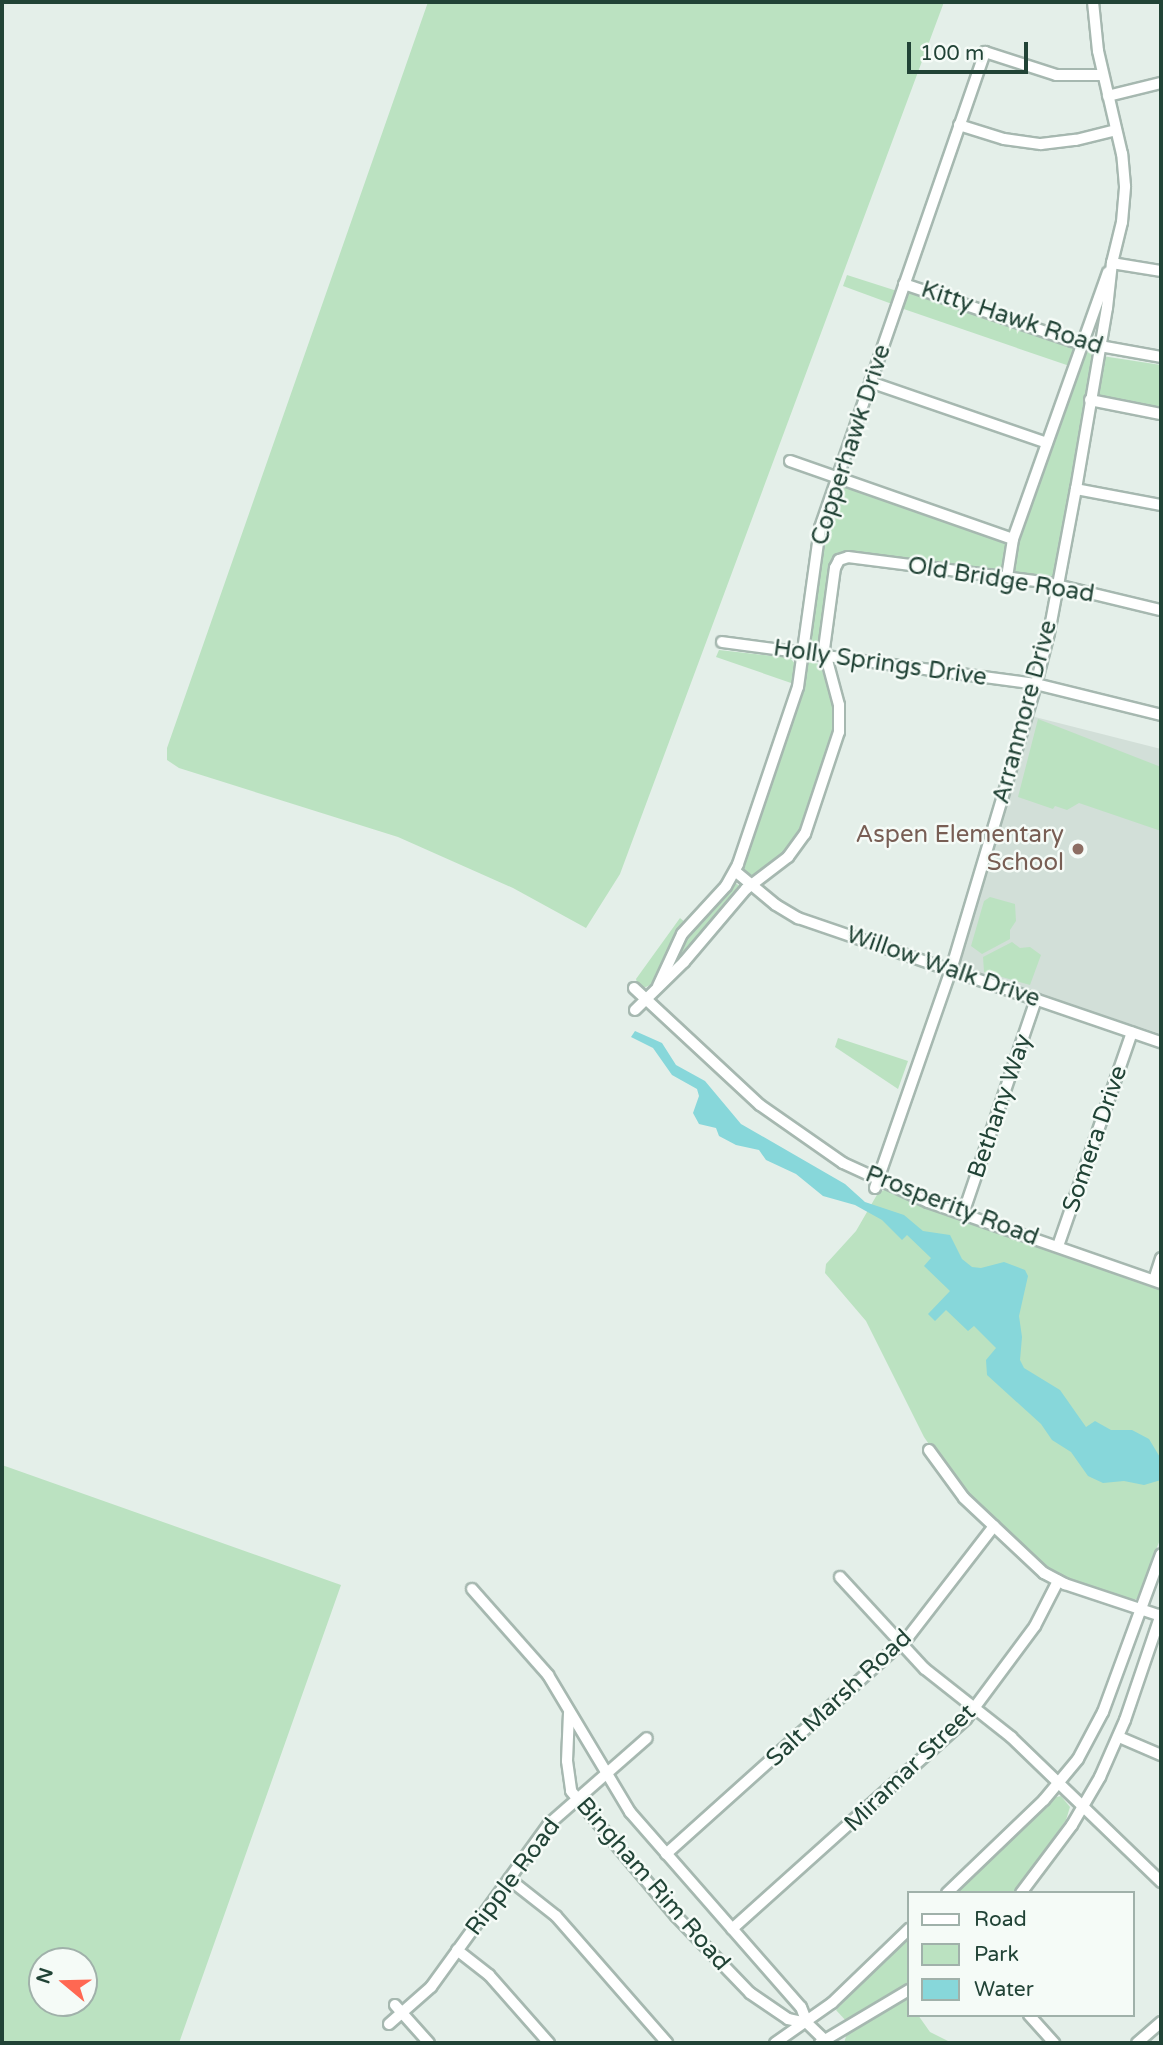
<!DOCTYPE html>
<html>
<head>
<meta charset="utf-8">
<style>
  body { margin:0 }
  #map { position:relative; width:1163px; height:2045px; overflow:hidden; background:#e4efe9; font-family:"Varela Round",sans-serif }
  div>[style] { position:absolute }
  .built>* { inset:0; background:#d2dfd8 }
  .green>* { inset:0; background:#bbe2c1; transform-origin:0 0 }
  .water>* { inset:0; background:#87d7da }
  .roads { filter:drop-shadow(2px 0 #a6b8b0) drop-shadow(-2px 0 #a6b8b0) drop-shadow(0 2px #a6b8b0) drop-shadow(0 -2px #a6b8b0) }
  .minor>* { height:10px; margin:-5px; padding:0 5px; transform-origin:5px; border-radius:5px; background:#fff }
  .dots>* { width:19px; height:19px; translate:-50% -50%; box-sizing:border-box; border:4px solid #f5fbf7; border-radius:50% }
  span { translate:-50% -50%; white-space:nowrap; text-align:center; line-height:1.15; -webkit-text-stroke:5px #f5fbf7; paint-order:stroke }
  .street-label { font-size:24px; color:#214336 }
  .education-label { font-size:24px; color:#785e54 }
  .right { translate:-100% -50%; text-align:right }
  .frame { position:absolute; inset:0; border:4px solid #214336; pointer-events:none }
  .legend { position:absolute; left:907px; top:1891px; width:228px; height:126px; box-sizing:border-box; background:#f5fbf7; border:2px solid #a0b1aa; margin:0; padding:9px 12px; list-style:none; font-size:21px; color:#214336 }
  .legend li { display:flex; align-items:center; gap:14px; height:35px }
  .legend b { width:35px; border:2px solid #a0b1aa }
  .north { position:absolute; left:28px; top:1947px; width:70px; height:70px; box-sizing:border-box; background:#f5fbf7; border:2px solid #a0b1aa; border-radius:50%; rotate:289deg; font-size:19px; font-weight:700; line-height:28px; text-align:center; color:#214336 }
  .north::after { content:''; display:block; margin:auto; width:24px; height:32px; background:#ff6852; clip-path:polygon(50% 0,100% 100%,50% 72%,0 100%) }
  .scale { position:absolute; left:907px; top:42px; width:121px; height:32px; box-sizing:border-box; border:4px solid #214336; border-top:0; padding-left:9px; font-size:21px; line-height:24px; white-space:nowrap; color:#214336; -webkit-text-stroke:5px #f5fbf7; paint-order:stroke }
</style>
</head>
<body>
<div id="map">
  <div class="built">
    <i style="clip-path:polygon(1031px 716px,1161px 749px,1161px 1034px,965px 970px,959px 962px)"></i>
  </div>
  <div class="green">
    <i style="clip-path:polygon(428px 2px,944px 2px,620px 874px,586px 928px,513px 888px,398px 837px,179px 768px,167px 760px,167px 748px)"></i>
    <i style="clip-path:polygon(847px 275px,897px 291px,892px 304px,843px 286px)"></i>
    <i style="left:907px;top:290px;width:177px;height:19px;rotate:19deg"></i>
    <i style="clip-path:polygon(1084px 349px,1096px 354px,1056px 576px,1051px 579px,1015px 574px,1015px 544px)"></i>
    <i style="clip-path:polygon(1102px 356px,1161px 365px,1161px 411px,1100px 399px,1096px 395px)"></i>
    <i style="clip-path:polygon(844px 484px,1008px 540px,1003px 571px,842px 555px,820px 650px,809px 649px,820px 546px,839px 487px)"></i>
    <i style="clip-path:polygon(719px 650px,790px 658px,797px 666px,794px 684px,716px 657px)"></i>
    <i style="clip-path:polygon(806px 662px,820px 664px,833px 703px,835px 729px,802px 830px,790px 851px,752px 876px,740px 868px)"></i>
    <i style="clip-path:polygon(1038px 719px,1161px 767px,1161px 831px,1079px 803px,1067px 810px,1055px 806px,1053px 809px,1018px 797px)"></i>
    <i style="clip-path:polygon(734px 882px,741px 887px,669px 974px,678px 946px)"></i>
    <i style="clip-path:polygon(990px 897px,1015px 904px,1016px 921px,1010px 930px,1010px 939px,982px 954px,971px 946px,984px 901px)"></i>
    <i style="clip-path:polygon(680px 918px,686px 923px,672px 941px,652px 984px,644px 988px,638px 986px,636px 979px)"></i>
    <i style="clip-path:polygon(1012px 942px,1020px 948px,1030px 947px,1041px 955px,1030px 985px,984px 972px,983px 957px)"></i>
    <i style="clip-path:polygon(838px 1038px,908px 1061px,898px 1089px,835px 1047px)"></i>
    <i style="clip-path:polygon(886px 1189px,939px 1211px,1161px 1288px,1161px 1537px,1137px 1599px,1130px 1600px,1073px 1582px,1052px 1572px,988px 1514px,946px 1469px,924px 1437px,866px 1321px,825px 1273px,826px 1264px,856px 1231px,878px 1193px)"></i>
    <i style="clip-path:polygon(evenodd,2px 1465px,341px 1585px,179px 2043px,2px 2043px,2px 1465px,42px 1961px,84px 1961px,84px 2003px,42px 2003px,42px 1961px)"></i>
    <i style="clip-path:polygon(1061px 1796px,1070px 1807px,1066px 1820px,1015px 1893px,953px 1893px,1052px 1798px)"></i>
    <i style="clip-path:polygon(909px 1934px,909px 1984px,847px 2022px,836px 2010px)"></i>
    <i style="clip-path:polygon(909px 1998px,909px 2015px,918px 2015px,930px 2032px,952px 2043px,844px 2043px,847px 2033px)"></i>
  </div>
  <div class="water">
    <i style="clip-path:polygon(635px 1031px,662px 1043px,676px 1065px,705px 1081px,741px 1124px,845px 1184px,865px 1202px,904px 1215px,923px 1231px,950px 1235px,962px 1259px,972px 1267px,981px 1268px,1004px 1262px,1025px 1270px,1028px 1276px,1019px 1316px,1022px 1337px,1020px 1360px,1024px 1368px,1060px 1390px,1086px 1427px,1095px 1421px,1111px 1430px,1132px 1430px,1149px 1439px,1161px 1459px,1161px 1480px,1144px 1485px,1124px 1481px,1103px 1483px,1088px 1476px,1071px 1452px,1052px 1440px,1041px 1424px,987px 1375px,986px 1360px,996px 1348px,974px 1326px,968px 1331px,946px 1310px,935px 1321px,928px 1314px,950px 1291px,924px 1266px,931px 1258px,907px 1235px,902px 1240px,882px 1220px,855px 1205px,823px 1196px,796px 1174px,766px 1160px,759px 1150px,736px 1145px,719px 1136px,716px 1128px,699px 1124px,693px 1113px,699px 1096px,697px 1089px,672px 1075px,653px 1048px,631px 1037px)"></i>
  </div>
  <div class="roads">
    <div class="minor">
      <i style="left:1108px;top:96px;width:55px;rotate:-13.8deg"></i>
      <i style="left:959px;top:125px;width:47px;rotate:17.3deg"></i>
      <i style="left:1004px;top:139px;width:37px;rotate:8deg"></i>
      <i style="left:1041px;top:144px;width:35px;rotate:-7deg"></i>
      <i style="left:1076px;top:140px;width:41px;rotate:-14deg"></i>
      <i style="left:1112px;top:263px;width:50px;rotate:9.3deg"></i>
      <i style="left:904px;top:284px;width:177px;rotate:18.7deg"></i>
      <i style="left:1072px;top:341px;width:90px;rotate:10.2deg"></i>
      <i style="left:870px;top:382px;width:187px;rotate:19deg"></i>
      <i style="left:1090px;top:400px;width:72px;rotate:11.2deg"></i>
      <i style="left:790px;top:461px;width:236px;rotate:19.3deg"></i>
      <i style="left:1076px;top:489px;width:86px;rotate:10.7deg"></i>
      <i style="left:1007px;top:577px;width:38px;rotate:-81deg"></i>
      <i style="left:1013px;top:539px;width:283px;rotate:-70.4deg"></i>
      <i style="left:722px;top:642px;width:317px;rotate:7.6deg"></i>
      <i style="left:1036px;top:684px;width:129px;rotate:13.9deg"></i>
      <i style="left:735px;top:871px;width:53px;rotate:39.7deg"></i>
      <i style="left:776px;top:905px;width:26px;rotate:31deg"></i>
      <i style="left:798px;top:918px;width:384px;rotate:18.9deg"></i>
      <i style="left:658px;top:986px;width:57px;rotate:-65.2deg"></i>
      <i style="left:682px;top:934px;width:65px;rotate:-47.5deg"></i>
      <i style="left:726px;top:886px;width:25px;rotate:-61deg"></i>
      <i style="left:738px;top:864px;width:187px;rotate:-71.3deg"></i>
      <i style="left:798px;top:687px;width:161px;rotate:-82.1deg"></i>
      <i style="left:820px;top:528px;width:504px;rotate:-70.88deg"></i>
      <i style="left:985px;top:52px;width:75px;rotate:17.9deg"></i>
      <i style="left:1056px;top:75px;width:47px"></i>
      <i style="left:634px;top:988px;width:172px;rotate:42.9deg"></i>
      <i style="left:760px;top:1105px;width:101px;rotate:34.9deg"></i>
      <i style="left:843px;top:1163px;width:94px;rotate:24.6deg"></i>
      <i style="left:928px;top:1202px;width:247px;rotate:19.2deg"></i>
      <i style="left:635px;top:1010px;width:69px;rotate:-44.4deg"></i>
      <i style="left:684px;top:962px;width:96px;rotate:-49.7deg"></i>
      <i style="left:746px;top:889px;width:53px;rotate:-37.3deg"></i>
      <i style="left:788px;top:857px;width:29px;rotate:-54deg"></i>
      <i style="left:805px;top:834px;width:108px;rotate:-71.6deg"></i>
      <i style="left:839px;top:732px;width:27px;rotate:-90deg"></i>
      <i style="left:839px;top:705px;width:58px;rotate:-105deg"></i>
      <i style="left:824px;top:649px;width:82px;rotate:-82.3deg"></i>
      <i style="left:835px;top:568px;width:9px;rotate:-63deg"></i>
      <i style="left:839px;top:560px;width:9px;rotate:-18deg"></i>
      <i style="left:848px;top:557px;width:198px;rotate:7.3deg"></i>
      <i style="left:1044px;top:582px;width:120px;rotate:13.5deg"></i>
      <i style="left:875px;top:1188px;width:231px;rotate:-70.8deg"></i>
      <i style="left:951px;top:970px;width:298px;rotate:-73.4deg"></i>
      <i style="left:1036px;top:684px;width:53px;rotate:-75.7deg"></i>
      <i style="left:1049px;top:633px;width:147px;rotate:-79.4deg"></i>
      <i style="left:1076px;top:489px;width:184px;rotate:-80.3deg"></i>
      <i style="left:1107px;top:308px;width:45px;rotate:-83.7deg"></i>
      <i style="left:1112px;top:263px;width:42px;rotate:-76.3deg"></i>
      <i style="left:1122px;top:222px;width:36px;rotate:-85deg"></i>
      <i style="left:1125px;top:186px;width:32px;rotate:-95deg"></i>
      <i style="left:1122px;top:154px;width:106px;rotate:-103.1deg"></i>
      <i style="left:1098px;top:51px;width:49px;rotate:-95.8deg"></i>
      <i style="left:963px;top:1214px;width:227px;rotate:-71.2deg"></i>
      <i style="left:1058px;top:1246px;width:226px;rotate:-70.9deg"></i>
      <i style="left:1154px;top:1280px;width:23px;rotate:-72deg"></i>
      <i style="left:929px;top:1450px;width:59px;rotate:53.9deg"></i>
      <i style="left:964px;top:1498px;width:110px;rotate:43.2deg"></i>
      <i style="left:1044px;top:1573px;width:24px;rotate:28deg"></i>
      <i style="left:1065px;top:1584px;width:101px;rotate:18.4deg"></i>
      <i style="left:840px;top:1577px;width:125px;rotate:47.3deg"></i>
      <i style="left:925px;top:1669px;width:110px;rotate:38.3deg"></i>
      <i style="left:1011px;top:1737px;width:209px;rotate:44deg"></i>
      <i style="left:472px;top:1589px;width:115px;rotate:48.5deg"></i>
      <i style="left:548px;top:1675px;width:160px;rotate:59.1deg"></i>
      <i style="left:630px;top:1812px;width:259px;rotate:48.8deg"></i>
      <i style="left:801px;top:2007px;width:17px;rotate:69deg"></i>
      <i style="left:807px;top:2023px;width:29px;rotate:44deg"></i>
      <i style="left:569px;top:1713px;width:48px;rotate:92.4deg"></i>
      <i style="left:567px;top:1761px;width:30px;rotate:82deg"></i>
      <i style="left:571px;top:1791px;width:163px;rotate:50deg"></i>
      <i style="left:676px;top:1916px;width:107px;rotate:46.1deg"></i>
      <i style="left:750px;top:1993px;width:46px;rotate:34.4deg"></i>
      <i style="left:788px;top:2019px;width:19px;rotate:12deg"></i>
      <i style="left:1119px;top:1737px;width:46px;rotate:23.2deg"></i>
      <i style="left:666px;top:1854px;width:326px;rotate:-41.9deg"></i>
      <i style="left:909px;top:1636px;width:139px;rotate:-52.3deg"></i>
      <i style="left:509px;top:1879px;width:60px;rotate:38.2deg"></i>
      <i style="left:556px;top:1916px;width:169px;rotate:48.8deg"></i>
      <i style="left:947px;top:1893px;width:134px;rotate:-43.8deg"></i>
      <i style="left:1044px;top:1800px;width:53px;rotate:-50.3deg"></i>
      <i style="left:1078px;top:1759px;width:53px;rotate:-62deg"></i>
      <i style="left:1103px;top:1712px;width:168px;rotate:-69.8deg"></i>
      <i style="left:1021px;top:1893px;width:85px;rotate:-53.1deg"></i>
      <i style="left:1072px;top:1825px;width:56px;rotate:-59.7deg"></i>
      <i style="left:1100px;top:1777px;width:62px;rotate:-66.3deg"></i>
      <i style="left:1125px;top:1720px;width:112px;rotate:-71.2deg"></i>
      <i style="left:732px;top:1929px;width:314px;rotate:-41.9deg"></i>
      <i style="left:966px;top:1719px;width:116px;rotate:-53.4deg"></i>
      <i style="left:1035px;top:1626px;width:51px;rotate:-62.9deg"></i>
      <i style="left:457px;top:1950px;width:41px;rotate:38deg"></i>
      <i style="left:489px;top:1975px;width:91px;rotate:48.6deg"></i>
      <i style="left:395px;top:2005px;width:51px;rotate:48.2deg"></i>
      <i style="left:1029px;top:2015px;width:38px;rotate:48deg"></i>
      <i style="left:389px;top:2024px;width:56px;rotate:-41.4deg"></i>
      <i style="left:431px;top:1987px;width:201px;rotate:-54.1deg"></i>
      <i style="left:549px;top:1824px;width:130px;rotate:-41.3deg"></i>
      <i style="left:775px;top:2043px;width:70px;rotate:-35.1deg"></i>
      <i style="left:832px;top:2003px;width:107px;rotate:-43.9deg"></i>
      <i style="left:820px;top:2043px;width:104px;rotate:-30.8deg"></i>
      <i style="left:1137px;top:2043px;width:32px;rotate:-41deg"></i>
    </div>
  </div>
  <div class="dots">
    <i style="left:1078px;top:849px;background:#8d6e63"></i>
  </div>
  <div class="street-label">
    <span style="left:1012px;top:318px;rotate:18deg">Kitty Hawk Road</span>
    <span style="left:851px;top:445px;rotate:-72deg">Copperhawk Drive</span>
    <span style="left:1001px;top:580px;rotate:9deg">Old Bridge Road</span>
    <span style="left:880px;top:663px;rotate:8deg">Holly Springs Drive</span>
    <span style="left:1025px;top:712px;rotate:-75deg">Arranmore Drive</span>
    <span style="left:943px;top:967px;rotate:19deg">Willow Walk Drive</span>
    <span style="left:1000px;top:1106px;rotate:-71deg">Bethany Way</span>
    <span style="left:1095px;top:1139px;rotate:-71deg">Somera Drive</span>
    <span style="left:952px;top:1206px;rotate:21deg">Prosperity Road</span>
    <span style="left:839px;top:1698px;rotate:-43deg">Salt Marsh Road</span>
    <span style="left:910px;top:1768px;rotate:-44deg">Miramar Street</span>
    <span style="left:513px;top:1877px;rotate:-53deg">Ripple Road</span>
    <span style="left:653px;top:1884px;rotate:49deg">Bingham Rim Road</span>
  </div>
  <div class="education-label">
    <span class="right" style="left:1064px;top:849px">Aspen Elementary<br>School</span>
  </div>
  <div class="frame"></div>
  <ul class="legend">
  <li><b style="height:9px;background:#fff"></b>Road</li>
  <li><b style="height:19px;background:#bbe2c1"></b>Park</li>
  <li><b style="height:19px;background:#87d7da"></b>Water</li>
  </ul>
  <div class="north">N</div>
  <div class="scale">100 m</div>
</div>
</body>
</html>
